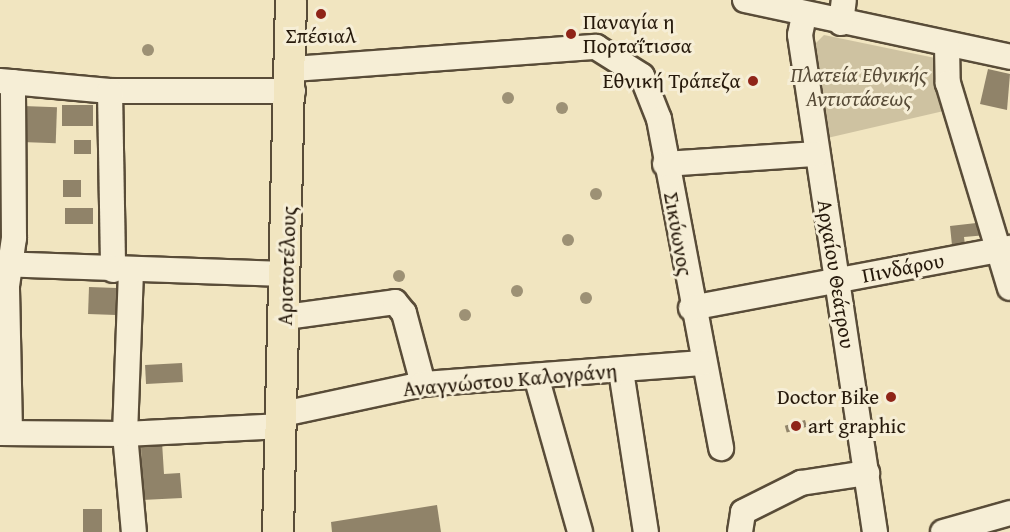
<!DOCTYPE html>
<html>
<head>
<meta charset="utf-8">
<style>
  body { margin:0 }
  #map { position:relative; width:1010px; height:532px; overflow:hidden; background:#f1e5c0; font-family:"Gentium Book Plus",serif }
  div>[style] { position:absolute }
  .green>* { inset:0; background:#cec2a1 }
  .building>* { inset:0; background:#908369; transform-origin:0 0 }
  .roads { filter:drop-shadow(2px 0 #594c38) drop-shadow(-2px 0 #594c38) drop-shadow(0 2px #594c38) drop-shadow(0 -2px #594c38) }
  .minor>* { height:24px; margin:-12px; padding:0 12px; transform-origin:12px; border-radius:12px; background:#f6eed6 }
  .major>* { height:30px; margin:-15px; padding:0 15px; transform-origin:15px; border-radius:15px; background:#f1e5c0 }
  .trees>* { width:12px; height:12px; margin:-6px; border-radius:50%; background:#9d9175 }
  .dots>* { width:16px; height:16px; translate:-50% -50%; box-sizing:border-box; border:3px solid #f6eed6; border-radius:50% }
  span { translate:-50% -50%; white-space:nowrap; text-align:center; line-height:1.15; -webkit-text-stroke:6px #f6eed6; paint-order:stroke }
  .poi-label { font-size:21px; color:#26190b }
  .left { translate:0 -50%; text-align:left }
  .right { translate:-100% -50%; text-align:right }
  .park-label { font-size:21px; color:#584c38; font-style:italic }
  .street-label { font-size:21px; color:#26190b }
</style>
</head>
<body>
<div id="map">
  <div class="green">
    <i style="clip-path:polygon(824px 35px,940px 59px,948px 110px,823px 139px,808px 51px)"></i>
  </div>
  <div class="building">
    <i style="clip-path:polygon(988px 69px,1010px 74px,1007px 110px,980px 104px)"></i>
    <i style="left:62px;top:105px;width:31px;height:21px"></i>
    <i style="left:23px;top:106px;width:34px;height:36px;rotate:2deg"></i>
    <i style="left:74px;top:140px;width:17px;height:14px"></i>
    <i style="left:81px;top:180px;width:17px;height:18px;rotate:90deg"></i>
    <i style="left:65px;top:208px;width:28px;height:16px"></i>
    <i style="clip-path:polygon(985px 222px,987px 235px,964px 237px,966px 253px,953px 255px,950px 226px)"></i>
    <i style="left:89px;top:287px;width:28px;height:27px;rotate:2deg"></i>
    <i style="left:182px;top:363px;width:19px;height:37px;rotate:87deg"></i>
    <i style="left:805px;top:420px;width:7px;height:21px;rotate:74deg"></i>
    <i style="clip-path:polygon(162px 442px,164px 474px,180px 473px,182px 498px,142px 500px,141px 443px)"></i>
    <i style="clip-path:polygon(437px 505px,441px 532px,332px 532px,331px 522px)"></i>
    <i style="left:83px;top:509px;width:19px;height:23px"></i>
  </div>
  <div class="roads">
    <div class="minor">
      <i style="left:745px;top:0;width:271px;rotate:12.1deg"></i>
      <i style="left:804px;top:16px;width:19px;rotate:102deg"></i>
      <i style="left:800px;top:35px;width:503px;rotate:81.42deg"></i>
      <i style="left:841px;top:23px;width:23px;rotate:-83deg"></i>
      <i style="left:947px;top:44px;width:39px;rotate:89deg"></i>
      <i style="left:948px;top:83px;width:214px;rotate:73.2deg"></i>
      <i style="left:293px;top:69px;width:304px;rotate:-4.2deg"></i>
      <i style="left:596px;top:47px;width:54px;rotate:32.2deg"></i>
      <i style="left:642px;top:76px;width:46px;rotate:68.4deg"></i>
      <i style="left:659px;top:119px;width:335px;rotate:79.3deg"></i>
      <i style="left:0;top:81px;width:110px;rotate:5.2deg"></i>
      <i style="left:110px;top:91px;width:183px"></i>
      <i style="left:110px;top:91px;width:179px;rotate:89deg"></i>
      <i style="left:665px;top:164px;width:152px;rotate:-3.8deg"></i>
      <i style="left:0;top:264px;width:287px;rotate:2deg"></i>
      <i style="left:131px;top:271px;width:163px;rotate:92.1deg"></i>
      <i style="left:125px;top:434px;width:98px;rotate:84.8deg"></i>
      <i style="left:691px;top:308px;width:325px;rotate:-10.7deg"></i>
      <i style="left:286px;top:317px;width:110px;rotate:-7.8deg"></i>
      <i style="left:395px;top:302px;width:14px;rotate:51deg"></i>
      <i style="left:404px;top:313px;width:73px;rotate:75deg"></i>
      <i style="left:621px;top:371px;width:163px;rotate:81.2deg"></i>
      <i style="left:536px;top:376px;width:162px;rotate:74.2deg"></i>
      <i style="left:283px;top:414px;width:143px;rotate:-12.1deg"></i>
      <i style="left:423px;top:384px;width:281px;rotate:-4.3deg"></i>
      <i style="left:10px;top:432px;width:146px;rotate:-91.2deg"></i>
      <i style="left:7px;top:286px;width:49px;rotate:-81.7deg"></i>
      <i style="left:14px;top:238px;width:156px;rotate:-90.4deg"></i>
      <i style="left:0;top:433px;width:125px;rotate:0.5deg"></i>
      <i style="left:125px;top:434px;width:158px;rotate:-2.9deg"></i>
      <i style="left:740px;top:532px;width:20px;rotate:-81deg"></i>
      <i style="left:743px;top:512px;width:65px;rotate:-26.6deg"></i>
      <i style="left:801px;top:483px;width:67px;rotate:-8.6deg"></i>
      <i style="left:943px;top:532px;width:70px;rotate:-15.8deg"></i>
    </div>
    <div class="major">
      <i style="left:278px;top:532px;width:532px;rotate:-88.6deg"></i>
    </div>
  </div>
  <div class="trees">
    <i style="left:148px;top:50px"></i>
    <i style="left:508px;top:98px"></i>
    <i style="left:562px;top:108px"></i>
    <i style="left:596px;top:194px"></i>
    <i style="left:568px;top:240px"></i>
    <i style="left:399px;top:276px"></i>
    <i style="left:517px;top:291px"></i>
    <i style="left:586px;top:298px"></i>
    <i style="left:465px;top:315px"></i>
  </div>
  <div class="dots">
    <i style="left:321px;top:14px;background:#8f2418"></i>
    <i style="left:571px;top:34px;background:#8f2418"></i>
    <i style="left:753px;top:81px;background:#8f2418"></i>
    <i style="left:891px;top:397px;background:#8f2418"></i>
    <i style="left:796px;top:426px;background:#8f2418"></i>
  </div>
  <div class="poi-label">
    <span class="left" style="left:583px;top:34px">Παναγία η<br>Πορταΐτισσα</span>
    <span style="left:321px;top:36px">Σπέσιαλ</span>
    <span class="right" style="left:741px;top:81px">Εθνική Τράπεζα</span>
    <span class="right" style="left:879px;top:397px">Doctor Bike</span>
    <span class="left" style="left:808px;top:426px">art graphic</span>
  </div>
  <div class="park-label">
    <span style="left:859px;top:87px">Πλατεία Εθνικής<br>Αντιστάσεως</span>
  </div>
  <div class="street-label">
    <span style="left:678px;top:234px;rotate:80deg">Σικύωνος</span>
    <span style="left:287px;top:266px;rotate:-88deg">Αριστοτέλους</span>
    <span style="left:903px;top:268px;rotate:-11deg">Πινδάρου</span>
    <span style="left:836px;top:274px;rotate:81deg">Αρχαίου Θεάτρου</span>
    <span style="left:510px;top:380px;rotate:-5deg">Αναγνώστου Καλογράνη</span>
  </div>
</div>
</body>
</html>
